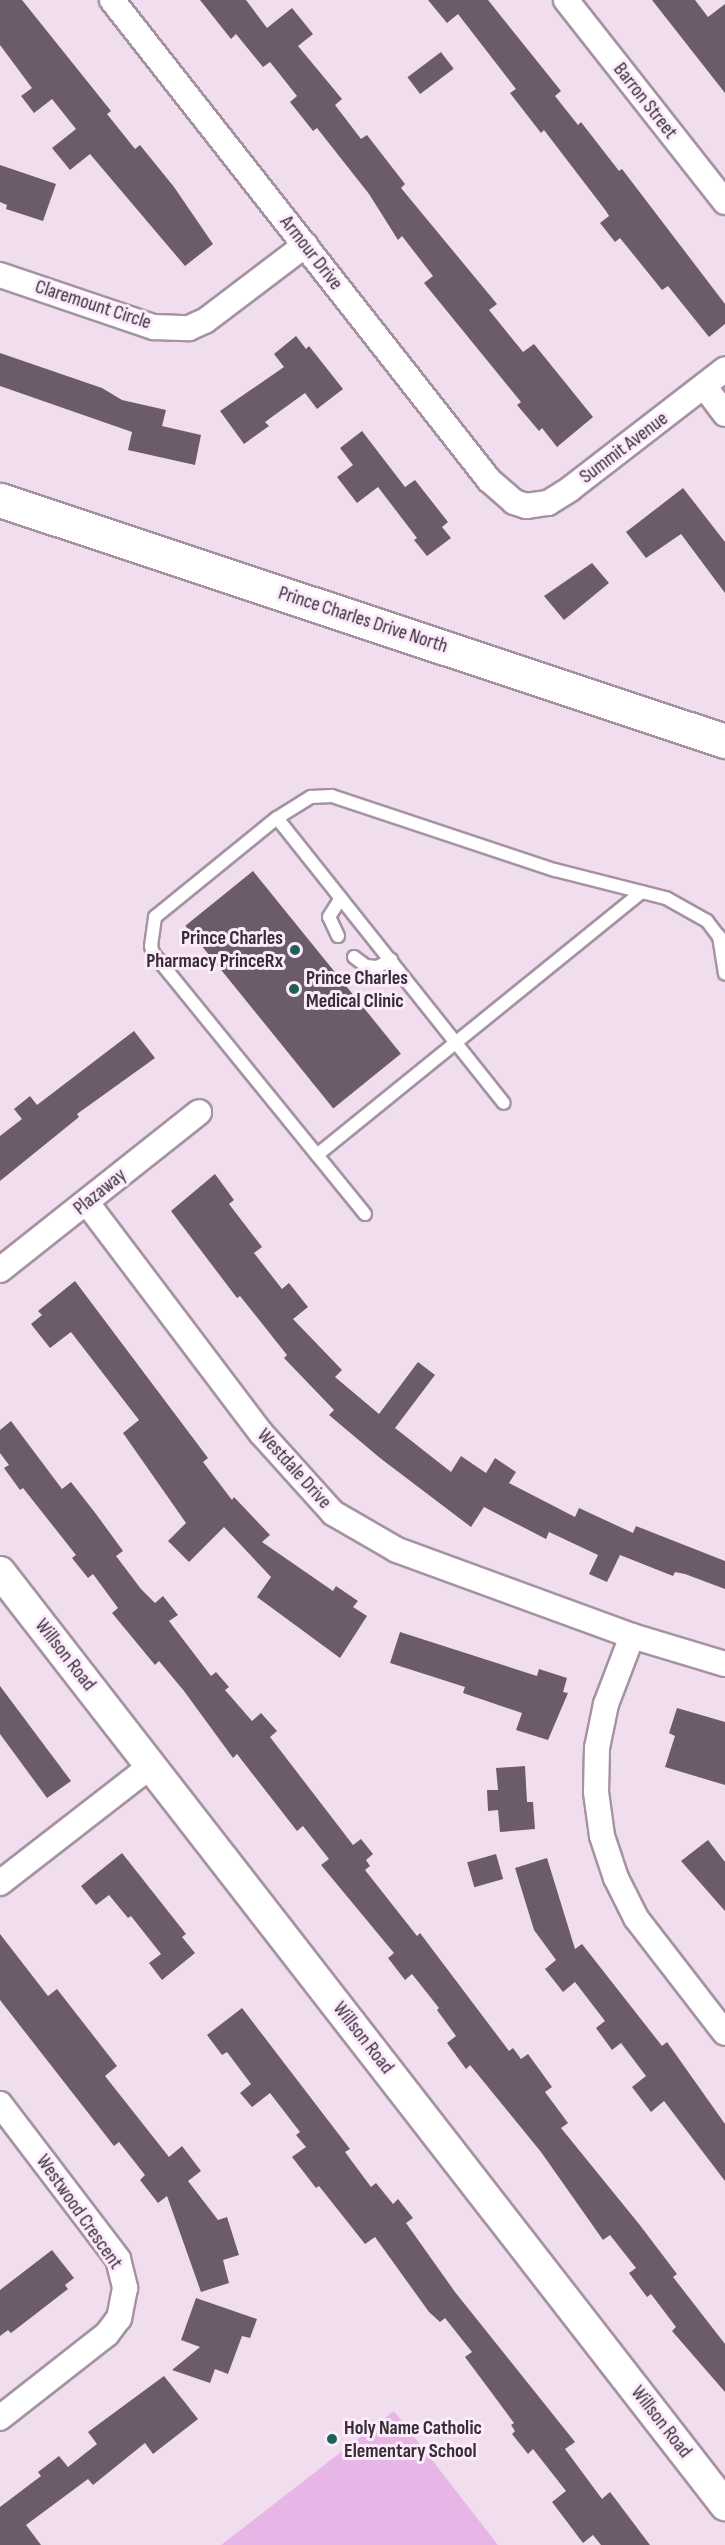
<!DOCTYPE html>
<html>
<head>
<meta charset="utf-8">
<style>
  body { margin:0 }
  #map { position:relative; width:725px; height:2545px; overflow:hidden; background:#f0deef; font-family:"Sofia Sans Condensed",sans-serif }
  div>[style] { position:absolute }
  .green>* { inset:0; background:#e7b5e6 }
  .building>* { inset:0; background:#6c5c6b; transform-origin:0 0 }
  .roads { filter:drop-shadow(2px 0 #a593a4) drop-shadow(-2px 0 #a593a4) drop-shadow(0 2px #a593a4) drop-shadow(0 -2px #a593a4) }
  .service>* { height:12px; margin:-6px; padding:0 6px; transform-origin:6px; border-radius:6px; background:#fff }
  .minor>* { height:24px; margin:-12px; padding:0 12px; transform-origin:12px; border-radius:12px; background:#fff }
  .tertiary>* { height:30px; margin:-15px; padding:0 15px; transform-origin:15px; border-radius:15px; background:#fff }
  .secondary>* { height:33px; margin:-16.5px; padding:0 16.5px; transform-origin:16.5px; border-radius:16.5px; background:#fff }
  .dots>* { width:16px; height:16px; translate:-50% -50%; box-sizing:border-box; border:3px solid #fdebfd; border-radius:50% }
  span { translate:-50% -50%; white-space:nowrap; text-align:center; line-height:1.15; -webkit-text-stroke:6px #fdebfd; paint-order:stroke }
  .street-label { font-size:20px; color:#352e35 }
  .poi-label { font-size:20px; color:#352e35; font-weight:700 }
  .right { translate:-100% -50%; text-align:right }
  .left { translate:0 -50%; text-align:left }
</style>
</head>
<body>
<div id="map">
  <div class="green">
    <i style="clip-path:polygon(394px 2411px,498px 2545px,221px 2545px)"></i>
  </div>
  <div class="building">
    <i style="clip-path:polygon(0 0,22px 0,111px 111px,107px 114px,135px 149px,140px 145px,174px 187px,213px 244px,185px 266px,90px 154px,70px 170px,52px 148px,76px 129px,52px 99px,34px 113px,21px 96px,32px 88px,0 45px)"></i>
    <i style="clip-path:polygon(200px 0,246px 0,267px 28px,292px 8px,313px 34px,298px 46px,342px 99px,335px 105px,361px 139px,367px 135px,405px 184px,401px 188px,497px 304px,489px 310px,523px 352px,534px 344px,593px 417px,557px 447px,542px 428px,539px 431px,517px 405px,521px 402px,424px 283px,433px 276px,402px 236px,398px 240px,369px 194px,317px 128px,313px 131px,290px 102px,297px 96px,270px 62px,263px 67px,236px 34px,231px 39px)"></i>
    <i style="clip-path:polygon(428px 0,488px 0,561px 91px,555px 96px,578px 125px,581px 122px,619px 171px,622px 169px,725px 304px,725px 324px,709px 337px,668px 286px,662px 290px,620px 238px,615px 242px,600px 223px,609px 216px,606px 211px,544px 130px,541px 133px,510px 93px,516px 89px,458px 14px,447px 23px)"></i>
    <i style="clip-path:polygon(652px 0,695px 0,708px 17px,725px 4px,725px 93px)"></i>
    <i style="left:441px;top:52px;width:21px;height:42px;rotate:53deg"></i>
    <i style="clip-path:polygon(0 165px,56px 184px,43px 221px,6px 209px,7px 205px,0 202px)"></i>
    <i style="clip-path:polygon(296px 336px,306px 349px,309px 346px,343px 389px,317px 409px,305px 393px,265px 422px,269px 426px,244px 444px,220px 411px,284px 367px,274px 354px)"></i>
    <i style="clip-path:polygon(0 353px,102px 388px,122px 400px,166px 410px,162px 426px,201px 435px,195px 465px,128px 450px,132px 432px,0 386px)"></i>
    <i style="clip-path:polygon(362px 431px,405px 487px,415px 480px,448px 522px,442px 527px,451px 538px,427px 556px,414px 540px,417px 538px,378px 487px,357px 503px,337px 477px,353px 465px,340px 448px)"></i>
    <i style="clip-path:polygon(683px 488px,725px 542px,725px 593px,681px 534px,646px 558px,626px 532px)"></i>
    <i style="clip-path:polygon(592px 563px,609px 583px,564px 620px,544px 596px)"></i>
    <i style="left:253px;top:871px;width:235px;height:87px;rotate:51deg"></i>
    <i style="clip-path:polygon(134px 1031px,155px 1058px,77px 1114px,79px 1117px,0 1181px,0 1136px,22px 1119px,14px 1109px,30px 1096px,37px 1105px)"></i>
    <i style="clip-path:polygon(215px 1174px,234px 1200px,229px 1204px,262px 1247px,254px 1253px,282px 1289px,289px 1283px,308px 1307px,293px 1319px,342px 1370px,335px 1377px,379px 1414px,418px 1362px,435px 1375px,395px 1428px,451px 1472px,461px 1456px,486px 1473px,495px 1458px,516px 1472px,509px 1483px,575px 1517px,579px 1508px,633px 1533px,636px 1526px,725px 1561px,725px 1589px,685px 1574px,675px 1572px,673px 1576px,620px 1555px,607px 1582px,589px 1574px,598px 1555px,549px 1532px,546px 1539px,484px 1507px,471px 1527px,380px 1458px,329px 1415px,334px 1410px,284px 1358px,287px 1355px,240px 1296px,237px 1298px,171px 1211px)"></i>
    <i style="clip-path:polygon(75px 1281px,208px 1458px,203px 1462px,232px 1500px,234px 1497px,270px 1535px,262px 1542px,333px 1591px,336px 1586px,358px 1601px,353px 1607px,367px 1616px,340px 1658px,257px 1597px,271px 1577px,224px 1527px,189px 1562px,168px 1541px,186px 1523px,123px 1433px,139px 1420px,71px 1332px,50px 1348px,31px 1324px,42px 1315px,38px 1311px)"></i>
    <i style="clip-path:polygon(11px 1421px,62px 1489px,71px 1482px,96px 1514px,123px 1551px,116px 1556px,141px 1589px,155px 1603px,163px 1596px,178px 1615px,169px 1621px,211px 1676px,216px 1672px,229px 1687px,225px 1690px,252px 1721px,261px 1713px,277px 1731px,270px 1737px,353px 1845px,361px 1839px,373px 1854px,366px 1860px,370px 1866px,365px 1870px,417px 1936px,420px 1933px,509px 2051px,513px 2048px,521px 2059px,528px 2054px,552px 2087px,545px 2092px,568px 2123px,561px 2128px,639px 2224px,677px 2274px,673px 2277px,725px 2344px,725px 2392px,672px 2331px,676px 2327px,651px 2294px,647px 2297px,629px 2273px,636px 2268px,610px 2235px,603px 2240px,541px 2152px,470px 2065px,466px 2069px,447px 2043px,456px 2036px,437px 2010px,439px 2008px,412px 1974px,405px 1980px,388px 1958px,394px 1953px,321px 1865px,329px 1859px,303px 1826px,297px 1831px,237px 1754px,233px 1758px,184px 1691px,159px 1661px,155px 1665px,112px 1613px,118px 1608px,93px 1574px,88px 1578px,72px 1558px,76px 1555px,23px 1488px,20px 1490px,4px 1468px,9px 1465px,0 1453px,0 1430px)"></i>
    <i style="clip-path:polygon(400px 1632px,537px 1676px,539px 1669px,567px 1678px,563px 1692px,568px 1693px,548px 1740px,516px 1730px,522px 1713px,463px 1693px,465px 1687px,390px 1663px)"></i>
    <i style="clip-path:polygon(0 1686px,71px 1781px,47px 1798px,0 1734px)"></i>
    <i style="clip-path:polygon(677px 1708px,725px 1722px,725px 1785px,665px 1767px,675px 1736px,669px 1733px)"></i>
    <i style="clip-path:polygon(525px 1766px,527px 1802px,533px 1802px,535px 1829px,500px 1832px,498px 1810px,488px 1811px,487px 1790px,498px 1790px,496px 1768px)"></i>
    <i style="clip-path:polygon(708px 1840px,725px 1862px,725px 1911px,681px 1861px)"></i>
    <i style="clip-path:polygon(122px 1853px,186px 1934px,182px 1937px,195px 1953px,162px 1980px,149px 1963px,161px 1954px,131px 1916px,128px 1918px,109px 1895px,96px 1905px,81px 1886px)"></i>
    <i style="left:496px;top:1854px;width:26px;height:30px;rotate:74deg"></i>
    <i style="clip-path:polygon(547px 1858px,575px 1949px,582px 1944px,662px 2046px,667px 2042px,725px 2124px,725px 2181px,664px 2101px,651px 2112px,632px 2087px,646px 2076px,621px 2043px,612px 2050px,596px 2028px,605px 2021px,575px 1982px,563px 1992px,545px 1969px,556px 1960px,534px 1930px,515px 1868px)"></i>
    <i style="clip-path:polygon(0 1934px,48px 1996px,57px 1989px,117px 2066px,105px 2076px,169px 2157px,182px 2146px,201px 2171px,188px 2181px,218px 2220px,227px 2217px,239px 2255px,223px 2260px,229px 2283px,201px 2292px,167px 2196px,158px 2203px,140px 2180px,145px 2175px,119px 2142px,114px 2146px,0 2000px)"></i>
    <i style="clip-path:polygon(242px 2008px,350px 2149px,345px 2152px,371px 2187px,376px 2183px,393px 2204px,398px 2199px,413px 2218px,406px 2223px,455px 2292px,575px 2442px,565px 2449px,602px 2499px,610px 2492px,650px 2545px,601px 2545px,593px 2535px,583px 2543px,552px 2502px,566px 2491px,533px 2449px,528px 2454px,512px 2434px,515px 2431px,511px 2425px,514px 2423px,465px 2357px,472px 2352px,445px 2318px,440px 2322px,429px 2312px,375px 2237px,365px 2244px,319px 2186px,316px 2188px,292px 2157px,306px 2147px,296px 2135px,300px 2132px,270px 2093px,252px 2107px,240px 2093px,251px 2084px,227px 2052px,222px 2055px,207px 2035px)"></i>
    <i style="clip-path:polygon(52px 2250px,74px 2278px,65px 2285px,68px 2289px,11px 2333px,8px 2330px,0 2336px,0 2290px)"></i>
    <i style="clip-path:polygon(196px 2298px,257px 2319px,250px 2338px,242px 2336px,228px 2374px,215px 2369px,210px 2383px,172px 2370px,200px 2347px,181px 2340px)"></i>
    <i style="clip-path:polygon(164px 2376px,198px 2419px,153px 2454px,145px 2443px,93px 2485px,88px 2479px,26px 2525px,41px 2545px,0 2545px,0 2507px,41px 2476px,38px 2472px,59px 2456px,68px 2467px,97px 2444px,88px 2432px)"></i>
  </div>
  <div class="roads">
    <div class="service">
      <i style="left:277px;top:818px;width:364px;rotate:51.5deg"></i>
      <i style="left:338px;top:936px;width:21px;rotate:-115deg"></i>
      <i style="left:329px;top:917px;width:22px;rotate:-58deg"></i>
      <i style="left:719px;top:936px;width:38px;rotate:81deg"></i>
      <i style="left:354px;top:957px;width:15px;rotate:37deg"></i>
      <i style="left:366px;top:966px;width:11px;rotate:5deg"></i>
      <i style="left:377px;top:967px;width:16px;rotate:-27deg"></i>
      <i style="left:317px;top:1155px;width:418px;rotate:-39deg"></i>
      <i style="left:365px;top:1214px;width:336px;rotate:-129.1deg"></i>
      <i style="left:153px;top:953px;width:7px;rotate:-106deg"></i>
      <i style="left:151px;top:946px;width:29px;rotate:-82deg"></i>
      <i style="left:155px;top:917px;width:157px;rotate:-39.1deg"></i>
      <i style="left:277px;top:818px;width:40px;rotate:-32deg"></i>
      <i style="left:311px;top:797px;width:21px;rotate:-3deg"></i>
      <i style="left:332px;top:796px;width:235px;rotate:18.4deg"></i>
      <i style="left:555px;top:870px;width:114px;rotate:14.2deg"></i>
      <i style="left:666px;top:898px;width:47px;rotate:29.3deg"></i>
      <i style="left:707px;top:921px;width:30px;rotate:53deg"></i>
    </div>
    <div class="minor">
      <i style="left:112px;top:0;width:610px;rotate:51.85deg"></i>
      <i style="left:489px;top:480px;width:33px;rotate:41deg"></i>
      <i style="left:514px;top:502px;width:13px;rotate:18deg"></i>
      <i style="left:526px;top:506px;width:22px;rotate:-8deg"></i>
      <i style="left:548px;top:503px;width:26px;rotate:-32deg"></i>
      <i style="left:570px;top:489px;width:196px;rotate:-37.7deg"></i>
      <i style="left:566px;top:0;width:257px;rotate:51.8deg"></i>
      <i style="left:0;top:275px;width:163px;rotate:18.7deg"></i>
      <i style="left:154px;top:327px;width:35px;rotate:2deg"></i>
      <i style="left:189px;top:328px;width:17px;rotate:-24deg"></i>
      <i style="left:205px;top:321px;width:126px;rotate:-37.2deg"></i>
      <i style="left:704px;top:386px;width:35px;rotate:53deg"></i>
      <i style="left:87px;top:1203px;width:288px;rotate:52.9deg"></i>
      <i style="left:261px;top:1433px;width:108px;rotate:48deg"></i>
      <i style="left:333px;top:1513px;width:74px;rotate:30deg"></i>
      <i style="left:397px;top:1550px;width:250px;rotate:20.1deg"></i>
      <i style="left:632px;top:1636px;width:97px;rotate:16.8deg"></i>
      <i style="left:0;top:1270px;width:254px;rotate:-38.4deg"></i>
      <i style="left:632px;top:1636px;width:73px;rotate:110.9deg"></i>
      <i style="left:606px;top:1704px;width:45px;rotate:101.6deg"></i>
      <i style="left:597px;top:1748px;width:44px;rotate:91.3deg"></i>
      <i style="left:596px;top:1792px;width:44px;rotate:82.2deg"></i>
      <i style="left:602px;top:1836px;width:44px;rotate:71.6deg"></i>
      <i style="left:616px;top:1878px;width:45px;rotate:63.4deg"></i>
      <i style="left:636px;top:1918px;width:145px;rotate:52.3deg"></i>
      <i style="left:0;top:1883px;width:191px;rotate:-37.8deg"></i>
      <i style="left:0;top:2104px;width:195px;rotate:52.7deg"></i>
      <i style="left:118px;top:2259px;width:30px;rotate:76deg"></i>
      <i style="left:125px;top:2288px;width:31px;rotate:101deg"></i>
      <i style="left:119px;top:2318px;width:20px;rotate:127deg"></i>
      <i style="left:107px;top:2334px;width:136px;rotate:141.9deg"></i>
    </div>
    <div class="tertiary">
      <i style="left:0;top:1572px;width:1182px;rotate:52.15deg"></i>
    </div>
    <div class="secondary">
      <i style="left:0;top:500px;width:764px;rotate:18.39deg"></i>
    </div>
  </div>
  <div class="dots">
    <i style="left:295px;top:950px;background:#1d6355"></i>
    <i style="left:294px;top:989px;background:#1d6355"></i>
    <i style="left:332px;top:2439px;background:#1d6355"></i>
  </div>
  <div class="street-label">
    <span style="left:645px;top:101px;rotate:52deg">Barron Street</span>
    <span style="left:311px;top:253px;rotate:52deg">Armour Drive</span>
    <span style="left:93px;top:305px;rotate:18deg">Claremount Circle</span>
    <span style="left:624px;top:448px;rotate:-37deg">Summit Avenue</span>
    <span style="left:363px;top:620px;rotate:18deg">Prince Charles Drive North</span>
    <span style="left:100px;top:1192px;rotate:-39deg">Plazaway</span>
    <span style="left:294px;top:1469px;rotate:48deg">Westdale Drive</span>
    <span style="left:65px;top:1655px;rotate:52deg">Willson Road</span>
    <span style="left:363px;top:2038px;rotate:52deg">Willson Road</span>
    <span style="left:79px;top:2212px;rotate:55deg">Westwood Crescent</span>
    <span style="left:661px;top:2422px;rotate:52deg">Willson Road</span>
  </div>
  <div class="poi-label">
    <span class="right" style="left:283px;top:950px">Prince Charles<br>Pharmacy PrinceRx</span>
    <span class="left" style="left:306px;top:990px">Prince Charles<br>Medical Clinic</span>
    <span class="left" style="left:344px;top:2440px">Holy Name Catholic<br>Elementary School</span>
  </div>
</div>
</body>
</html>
